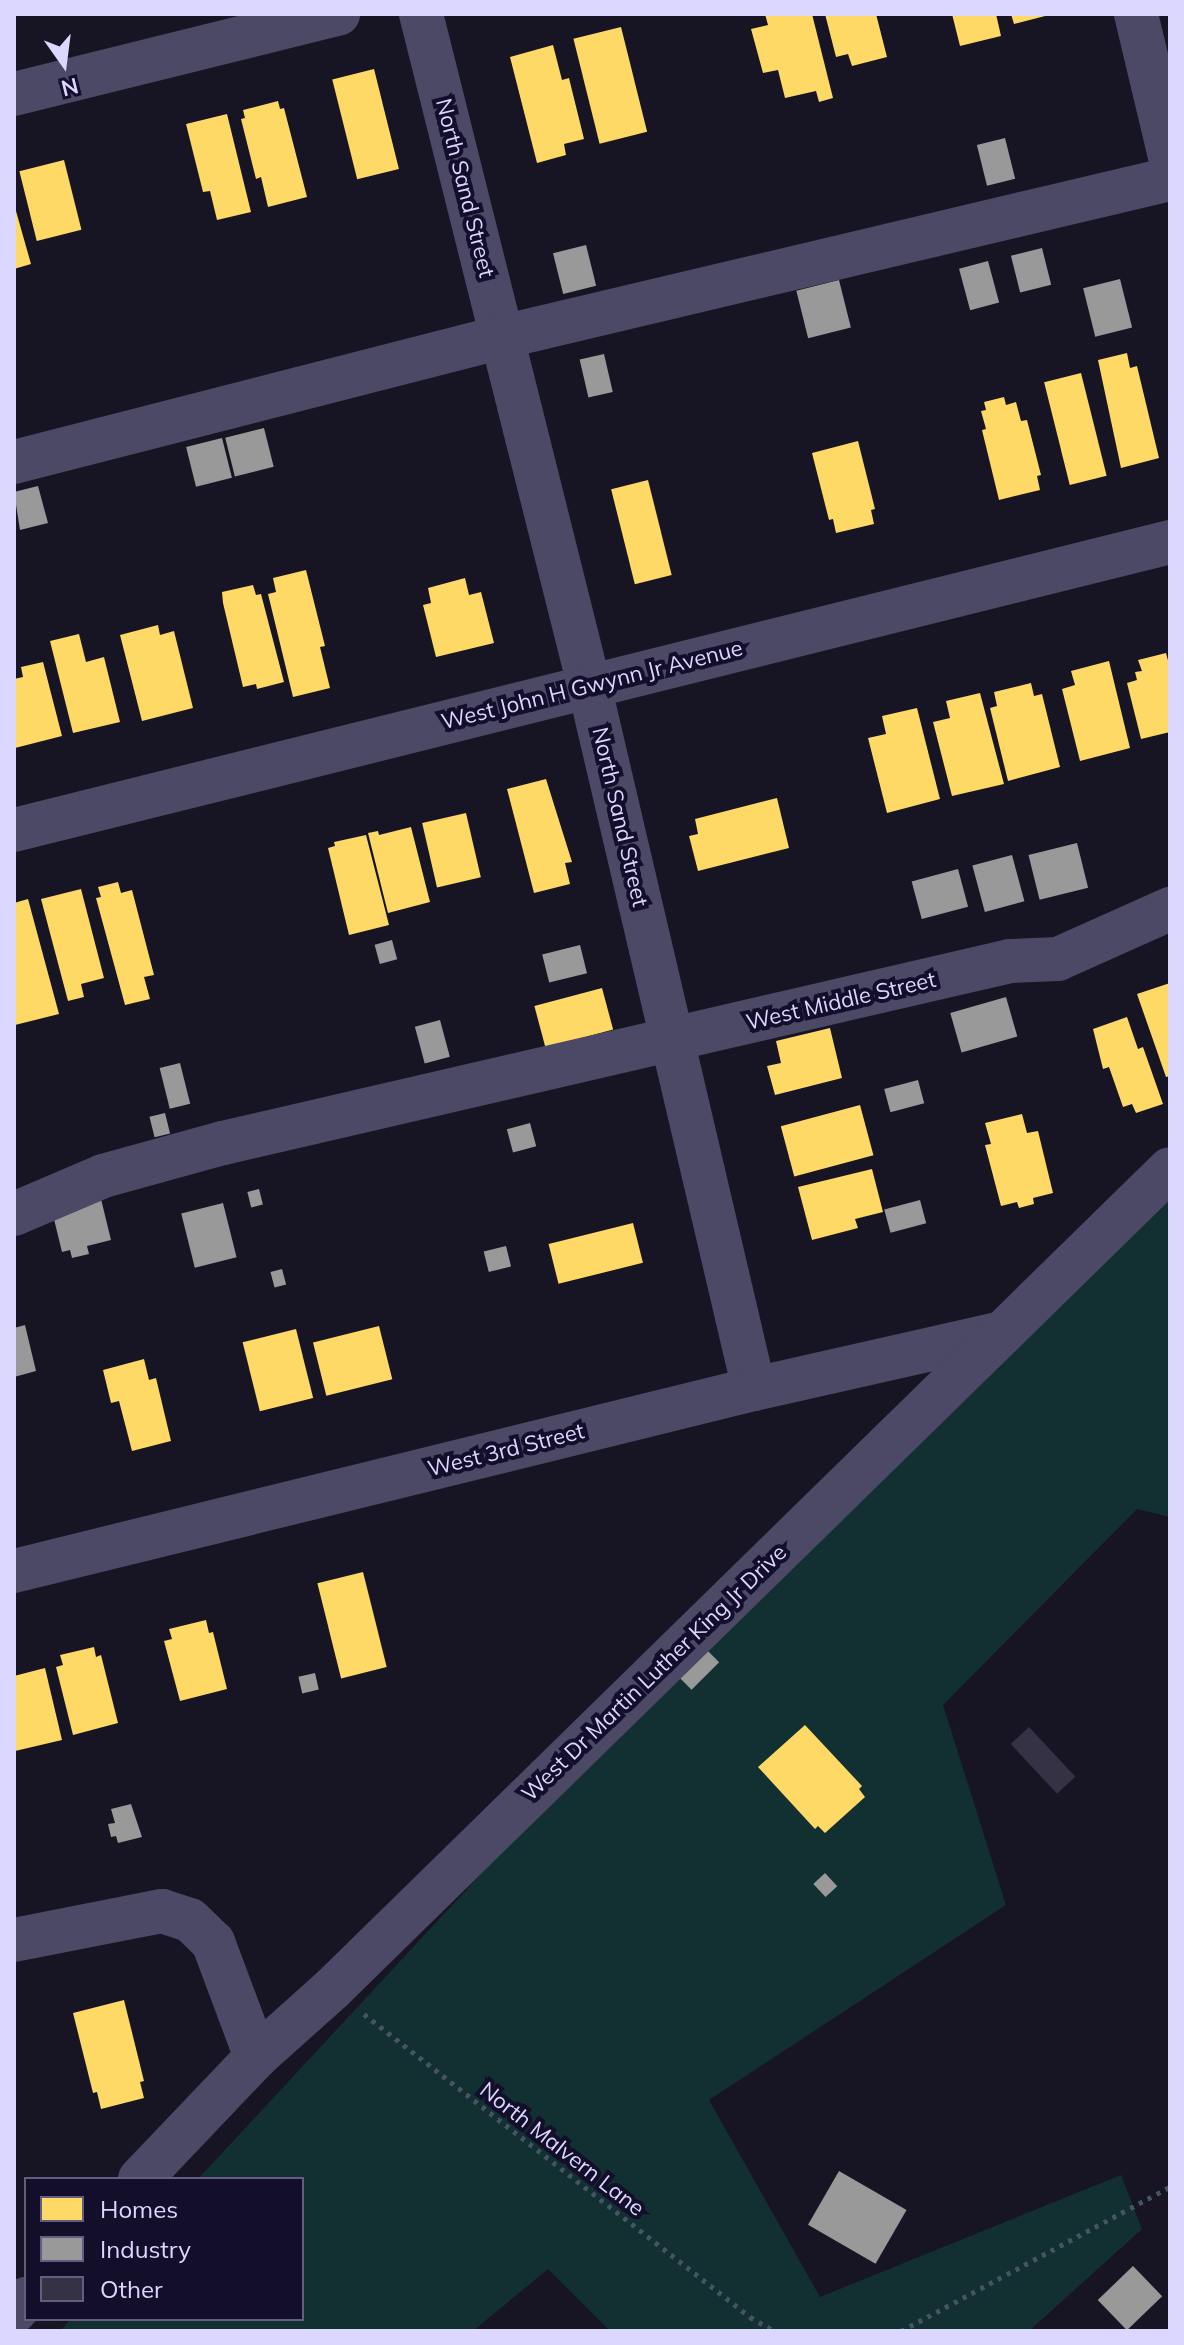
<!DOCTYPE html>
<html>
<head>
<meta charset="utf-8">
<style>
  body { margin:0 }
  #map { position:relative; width:1184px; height:2345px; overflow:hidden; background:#171424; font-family:Mulish,sans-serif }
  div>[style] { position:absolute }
  .green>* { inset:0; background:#123032 }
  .homes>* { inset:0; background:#ffd966; transform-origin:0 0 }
  .industry>* { inset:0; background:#999; transform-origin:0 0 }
  .building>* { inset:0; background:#363246; transform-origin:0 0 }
  .path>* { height:5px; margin-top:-2.5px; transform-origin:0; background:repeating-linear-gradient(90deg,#455365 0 4px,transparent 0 10px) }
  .minor>* { height:44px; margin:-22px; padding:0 22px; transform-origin:22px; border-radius:22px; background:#4b4965 }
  span { translate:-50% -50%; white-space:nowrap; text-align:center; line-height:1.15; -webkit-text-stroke:8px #130e2a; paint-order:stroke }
  .street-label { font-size:22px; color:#dcd7ff }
  .frame { position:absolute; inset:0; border:16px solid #dcd7ff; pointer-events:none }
  .legend { position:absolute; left:24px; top:2177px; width:280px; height:144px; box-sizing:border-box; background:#130e2a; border:2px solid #635e7f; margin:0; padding:10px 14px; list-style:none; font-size:24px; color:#dcd7ff }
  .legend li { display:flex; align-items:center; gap:16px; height:40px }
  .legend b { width:40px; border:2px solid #635e7f }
  .north { position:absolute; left:24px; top:24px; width:80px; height:80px; -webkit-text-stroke:6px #130e2a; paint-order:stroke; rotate:166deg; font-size:22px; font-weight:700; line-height:32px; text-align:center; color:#dcd7ff }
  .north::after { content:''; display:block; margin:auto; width:28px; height:36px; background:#dcd7ff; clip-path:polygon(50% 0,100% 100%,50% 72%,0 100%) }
</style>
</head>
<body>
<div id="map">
  <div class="green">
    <i style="clip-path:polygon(1170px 1191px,1170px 1517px,1137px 1509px,943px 1705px,1006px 1905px,709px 2100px,820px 2297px,1121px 2175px,1142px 2229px,1029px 2331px,610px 2331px,548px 2269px,473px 2331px,60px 2331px,71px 2319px,302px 2319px,302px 2179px,198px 2179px,764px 1569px)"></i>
  </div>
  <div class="homes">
    <i style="clip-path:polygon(765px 14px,812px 14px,833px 98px,819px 102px,816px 91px,785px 98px,778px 70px,763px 73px,751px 29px,768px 25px)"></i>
    <i style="clip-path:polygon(825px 14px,876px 14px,887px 57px,852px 66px,848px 54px,836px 57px)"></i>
    <i style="clip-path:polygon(952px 14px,996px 14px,1001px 36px,960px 46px)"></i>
    <i style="clip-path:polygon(1011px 14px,1049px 14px,1049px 15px,1014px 24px)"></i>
    <i style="left:621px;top:27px;width:108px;height:49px;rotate:76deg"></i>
    <i style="clip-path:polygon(553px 45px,562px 80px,569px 78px,584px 139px,564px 144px,566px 155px,537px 163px,510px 57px)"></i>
    <i style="left:374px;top:69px;width:103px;height:43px;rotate:76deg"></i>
    <i style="clip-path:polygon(278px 101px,280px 109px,284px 108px,307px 197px,268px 207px,261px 177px,256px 179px,241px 119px,245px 118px,243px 110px)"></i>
    <i style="clip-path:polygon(227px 114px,251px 212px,217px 220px,210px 191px,203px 192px,186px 124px)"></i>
    <i style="left:64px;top:160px;width:72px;height:46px;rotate:76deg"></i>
    <i style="clip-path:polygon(14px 204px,31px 264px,14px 269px)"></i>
    <i style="clip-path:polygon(1127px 353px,1130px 368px,1137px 366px,1159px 458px,1121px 468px,1098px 360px)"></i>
    <i style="left:1081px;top:373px;width:106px;height:38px;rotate:76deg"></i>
    <i style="clip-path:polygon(1004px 397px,1006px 405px,1016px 402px,1021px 421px,1027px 420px,1041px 475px,1037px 476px,1040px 490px,999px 500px,982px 430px,986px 429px,981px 411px,986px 410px,984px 402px)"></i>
    <i style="clip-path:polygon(858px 441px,875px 509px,871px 510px,874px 524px,836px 533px,833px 519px,829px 520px,812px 453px)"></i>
    <i style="left:648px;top:480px;width:98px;height:38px;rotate:76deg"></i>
    <i style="clip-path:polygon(306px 570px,325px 646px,320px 647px,330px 688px,293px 697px,268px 594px,276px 592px,273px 578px)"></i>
    <i style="clip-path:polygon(465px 578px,469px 595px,481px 592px,494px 643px,436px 657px,423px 605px,431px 603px,428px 588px)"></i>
    <i style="clip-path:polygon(253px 585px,256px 595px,261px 594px,284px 682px,257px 689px,256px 684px,243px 687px,223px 603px,222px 592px)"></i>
    <i style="clip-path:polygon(158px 625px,160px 635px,174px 631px,193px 708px,142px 721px,120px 635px)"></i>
    <i style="clip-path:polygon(79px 634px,86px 662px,104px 657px,120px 722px,73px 733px,50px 641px)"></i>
    <i style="clip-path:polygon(1166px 653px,1170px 668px,1170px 732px,1141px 739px,1127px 683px,1137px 680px,1135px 672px,1142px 671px,1138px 660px)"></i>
    <i style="clip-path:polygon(1109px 661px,1130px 748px,1080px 761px,1062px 689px,1075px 685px,1071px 671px)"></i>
    <i style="clip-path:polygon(43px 662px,62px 736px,15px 748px,14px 679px,23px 677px,21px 667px)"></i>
    <i style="clip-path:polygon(1031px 683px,1034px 696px,1042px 694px,1060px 767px,1008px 781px,990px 708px,997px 706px,994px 692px)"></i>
    <i style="clip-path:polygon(980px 693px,1004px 784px,952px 796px,933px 722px,950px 718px,946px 701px)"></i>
    <i style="clip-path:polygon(917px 708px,940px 799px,887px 813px,868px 738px,886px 734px,882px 716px)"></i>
    <i style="clip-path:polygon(546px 779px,572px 862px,565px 863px,570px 884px,534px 893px,507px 789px)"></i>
    <i style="clip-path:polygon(777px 798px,789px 848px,698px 871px,689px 836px,698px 834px,695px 819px)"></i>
    <i style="left:466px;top:813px;width:66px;height:45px;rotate:77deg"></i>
    <i style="clip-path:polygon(411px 827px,430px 902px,388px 913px,368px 833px,378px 831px,379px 835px)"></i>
    <i style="clip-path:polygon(366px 835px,389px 925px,349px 935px,328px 848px,335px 846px,334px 842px)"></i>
    <i style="clip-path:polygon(118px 882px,121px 893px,132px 890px,154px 975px,144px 977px,150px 999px,125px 1005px,96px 898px,101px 897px,98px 887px)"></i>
    <i style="clip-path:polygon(81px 889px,104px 978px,81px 984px,84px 997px,68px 1001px,41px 899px)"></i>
    <i style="clip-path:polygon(28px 899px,59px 1014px,15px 1025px,14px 903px)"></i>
    <i style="clip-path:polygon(1170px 983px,1170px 1076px,1166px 1077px,1137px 994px)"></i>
    <i style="left:602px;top:988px;width:43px;height:70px;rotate:75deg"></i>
    <i style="clip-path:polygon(1127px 1017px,1138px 1049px,1143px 1047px,1163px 1104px,1136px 1113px,1132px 1104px,1123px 1107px,1109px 1067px,1103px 1069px,1093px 1029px)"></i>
    <i style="clip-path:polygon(830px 1028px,842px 1078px,775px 1095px,767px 1066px,781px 1063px,776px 1041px)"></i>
    <i style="left:860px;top:1105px;width:52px;height:82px;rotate:75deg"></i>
    <i style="clip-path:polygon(1022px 1114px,1027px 1133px,1038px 1131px,1053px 1193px,1033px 1198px,1034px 1204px,1019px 1208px,1017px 1202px,1001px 1206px,985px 1145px,991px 1144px,985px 1123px)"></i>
    <i style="clip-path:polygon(872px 1169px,883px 1212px,855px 1219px,858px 1228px,812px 1240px,798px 1187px)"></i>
    <i style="left:633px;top:1223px;width:41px;height:87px;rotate:76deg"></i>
    <i style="left:379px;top:1326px;width:55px;height:68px;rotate:76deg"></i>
    <i style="left:296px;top:1329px;width:71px;height:55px;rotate:76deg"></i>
    <i style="clip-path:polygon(144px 1359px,149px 1380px,156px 1378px,171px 1441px,132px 1451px,119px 1401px,111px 1403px,103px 1370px)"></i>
    <i style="left:363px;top:1572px;width:98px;height:47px;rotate:76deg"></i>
    <i style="clip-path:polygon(206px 1620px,209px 1633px,213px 1632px,227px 1689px,180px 1701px,164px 1641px,172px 1639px,169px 1629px)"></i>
    <i style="clip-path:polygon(94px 1647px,96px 1657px,101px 1655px,118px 1723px,73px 1735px,56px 1667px,63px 1665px,60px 1655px)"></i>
    <i style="clip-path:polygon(45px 1668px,62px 1740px,15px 1751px,14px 1676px)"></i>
    <i style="clip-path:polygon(805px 1725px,862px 1786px,859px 1789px,865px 1797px,825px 1833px,818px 1826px,815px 1829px,758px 1767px)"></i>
    <i style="clip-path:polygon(124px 2000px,144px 2081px,140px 2082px,144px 2098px,101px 2109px,97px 2092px,93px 2093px,73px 2013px)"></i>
  </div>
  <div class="industry">
    <i style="left:1005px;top:138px;width:42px;height:29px;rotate:76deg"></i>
    <i style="left:586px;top:245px;width:42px;height:34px;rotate:76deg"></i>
    <i style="left:1042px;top:248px;width:38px;height:32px;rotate:76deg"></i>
    <i style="left:988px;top:261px;width:43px;height:30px;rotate:75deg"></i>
    <i style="left:1120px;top:279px;width:50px;height:38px;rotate:76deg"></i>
    <i style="left:839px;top:280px;width:49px;height:44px;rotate:76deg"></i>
    <i style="left:604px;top:354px;width:39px;height:25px;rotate:77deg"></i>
    <i style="left:264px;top:428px;width:40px;height:40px;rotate:76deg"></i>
    <i style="left:222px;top:438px;width:41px;height:37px;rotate:76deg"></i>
    <i style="clip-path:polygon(38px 486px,48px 523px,20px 530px,14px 492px)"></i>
    <i style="left:1077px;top:843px;width:46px;height:50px;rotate:76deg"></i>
    <i style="left:1012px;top:855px;width:48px;height:41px;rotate:75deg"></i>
    <i style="left:958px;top:869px;width:39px;height:48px;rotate:75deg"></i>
    <i style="left:392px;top:940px;width:20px;height:18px;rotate:75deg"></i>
    <i style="left:580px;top:945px;width:29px;height:39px;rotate:76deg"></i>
    <i style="left:1006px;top:997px;width:41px;height:58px;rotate:74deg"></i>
    <i style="left:440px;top:1020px;width:38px;height:26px;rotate:75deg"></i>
    <i style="left:180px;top:1063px;width:42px;height:21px;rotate:76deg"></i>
    <i style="left:918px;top:1080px;width:24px;height:35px;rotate:75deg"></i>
    <i style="left:165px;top:1113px;width:21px;height:16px;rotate:76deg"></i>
    <i style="left:530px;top:1123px;width:24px;height:24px;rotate:75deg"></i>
    <i style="left:259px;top:1189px;width:16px;height:12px;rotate:76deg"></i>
    <i style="clip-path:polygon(101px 1199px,111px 1240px,87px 1246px,89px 1254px,72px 1258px,70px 1250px,62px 1252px,52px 1211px)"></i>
    <i style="left:920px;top:1200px;width:24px;height:37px;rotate:75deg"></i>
    <i style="left:223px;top:1203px;width:56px;height:43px;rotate:76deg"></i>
    <i style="left:506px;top:1246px;width:21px;height:23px;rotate:76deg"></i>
    <i style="left:282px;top:1269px;width:16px;height:12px;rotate:75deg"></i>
    <i style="clip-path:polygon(25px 1325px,36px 1371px,14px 1377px,14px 1328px)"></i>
    <i style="left:705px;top:1648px;width:20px;height:39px;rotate:45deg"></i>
    <i style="left:315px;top:1673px;width:17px;height:17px;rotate:77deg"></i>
    <i style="clip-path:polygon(131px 1804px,142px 1837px,118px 1843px,116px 1836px,111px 1837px,108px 1824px,115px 1823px,111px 1809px)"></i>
    <i style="left:825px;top:1873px;width:18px;height:16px;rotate:47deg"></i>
    <i style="left:839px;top:2171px;width:78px;height:62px;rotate:30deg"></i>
    <i style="left:1133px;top:2266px;width:42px;height:49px;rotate:46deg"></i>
  </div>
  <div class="building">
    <i style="left:1029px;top:1727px;width:68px;height:25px;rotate:47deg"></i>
  </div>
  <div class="path">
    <i style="left:364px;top:2014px;width:491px;rotate:38.1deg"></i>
    <i style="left:750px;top:2317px;width:28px;rotate:30deg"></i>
    <i style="left:901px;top:2331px;width:305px;rotate:-28.2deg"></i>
  </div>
  <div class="minor">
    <i style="left:421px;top:14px;width:692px;rotate:75.94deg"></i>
    <i style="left:589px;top:685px;width:723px;rotate:76.81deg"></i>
    <i style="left:1136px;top:14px;width:147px;rotate:76.6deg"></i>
    <i style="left:14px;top:94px;width:334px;rotate:-13.9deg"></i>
    <i style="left:14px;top:462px;width:504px;rotate:-14.37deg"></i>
    <i style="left:502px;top:337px;width:686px;rotate:-13.31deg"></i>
    <i style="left:14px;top:830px;width:1191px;rotate:-13.99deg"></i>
    <i style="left:14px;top:1214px;width:97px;rotate:-23.1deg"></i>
    <i style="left:103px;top:1176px;width:124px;rotate:-15.4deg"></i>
    <i style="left:223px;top:1143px;width:808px;rotate:-13.02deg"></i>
    <i style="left:1010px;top:961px;width:48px;rotate:-2.4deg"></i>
    <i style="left:1058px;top:959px;width:123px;rotate:-24.1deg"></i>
    <i style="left:14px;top:1571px;width:762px;rotate:-13.82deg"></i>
    <i style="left:754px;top:1389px;width:251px;rotate:-12.7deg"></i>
    <i style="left:14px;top:1940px;width:151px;rotate:-11.1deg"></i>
    <i style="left:162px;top:1911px;width:29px;rotate:18deg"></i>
    <i style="left:190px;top:1920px;width:32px;rotate:44deg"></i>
    <i style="left:213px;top:1942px;width:123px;rotate:69.5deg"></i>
    <i style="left:140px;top:2179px;width:168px;rotate:-46.4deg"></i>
    <i style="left:256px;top:2057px;width:102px;rotate:-41.8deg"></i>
    <i style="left:332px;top:1989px;width:1172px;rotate:-44.38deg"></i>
    <i style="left:14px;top:2312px;width:18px;rotate:-47deg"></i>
  </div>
  <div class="street-label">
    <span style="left:465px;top:188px;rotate:76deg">North Sand Street</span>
    <span style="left:592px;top:685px;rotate:-14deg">West John H Gwynn Jr Avenue</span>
    <span style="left:620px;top:817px;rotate:77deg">North Sand Street</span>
    <span style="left:841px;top:1001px;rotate:-13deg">West Middle Street</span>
    <span style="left:506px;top:1450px;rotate:-14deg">West 3rd Street</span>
    <span style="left:654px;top:1673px;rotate:-44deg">West Dr Martin Luther King Jr Drive</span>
    <span style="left:562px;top:2149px;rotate:38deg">North Malvern Lane</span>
  </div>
  <div class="frame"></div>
  <ul class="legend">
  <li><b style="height:22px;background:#ffd966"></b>Homes</li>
  <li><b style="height:22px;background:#999"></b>Industry</li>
  <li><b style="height:22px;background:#363246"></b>Other</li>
  </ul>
  <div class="north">N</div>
</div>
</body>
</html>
